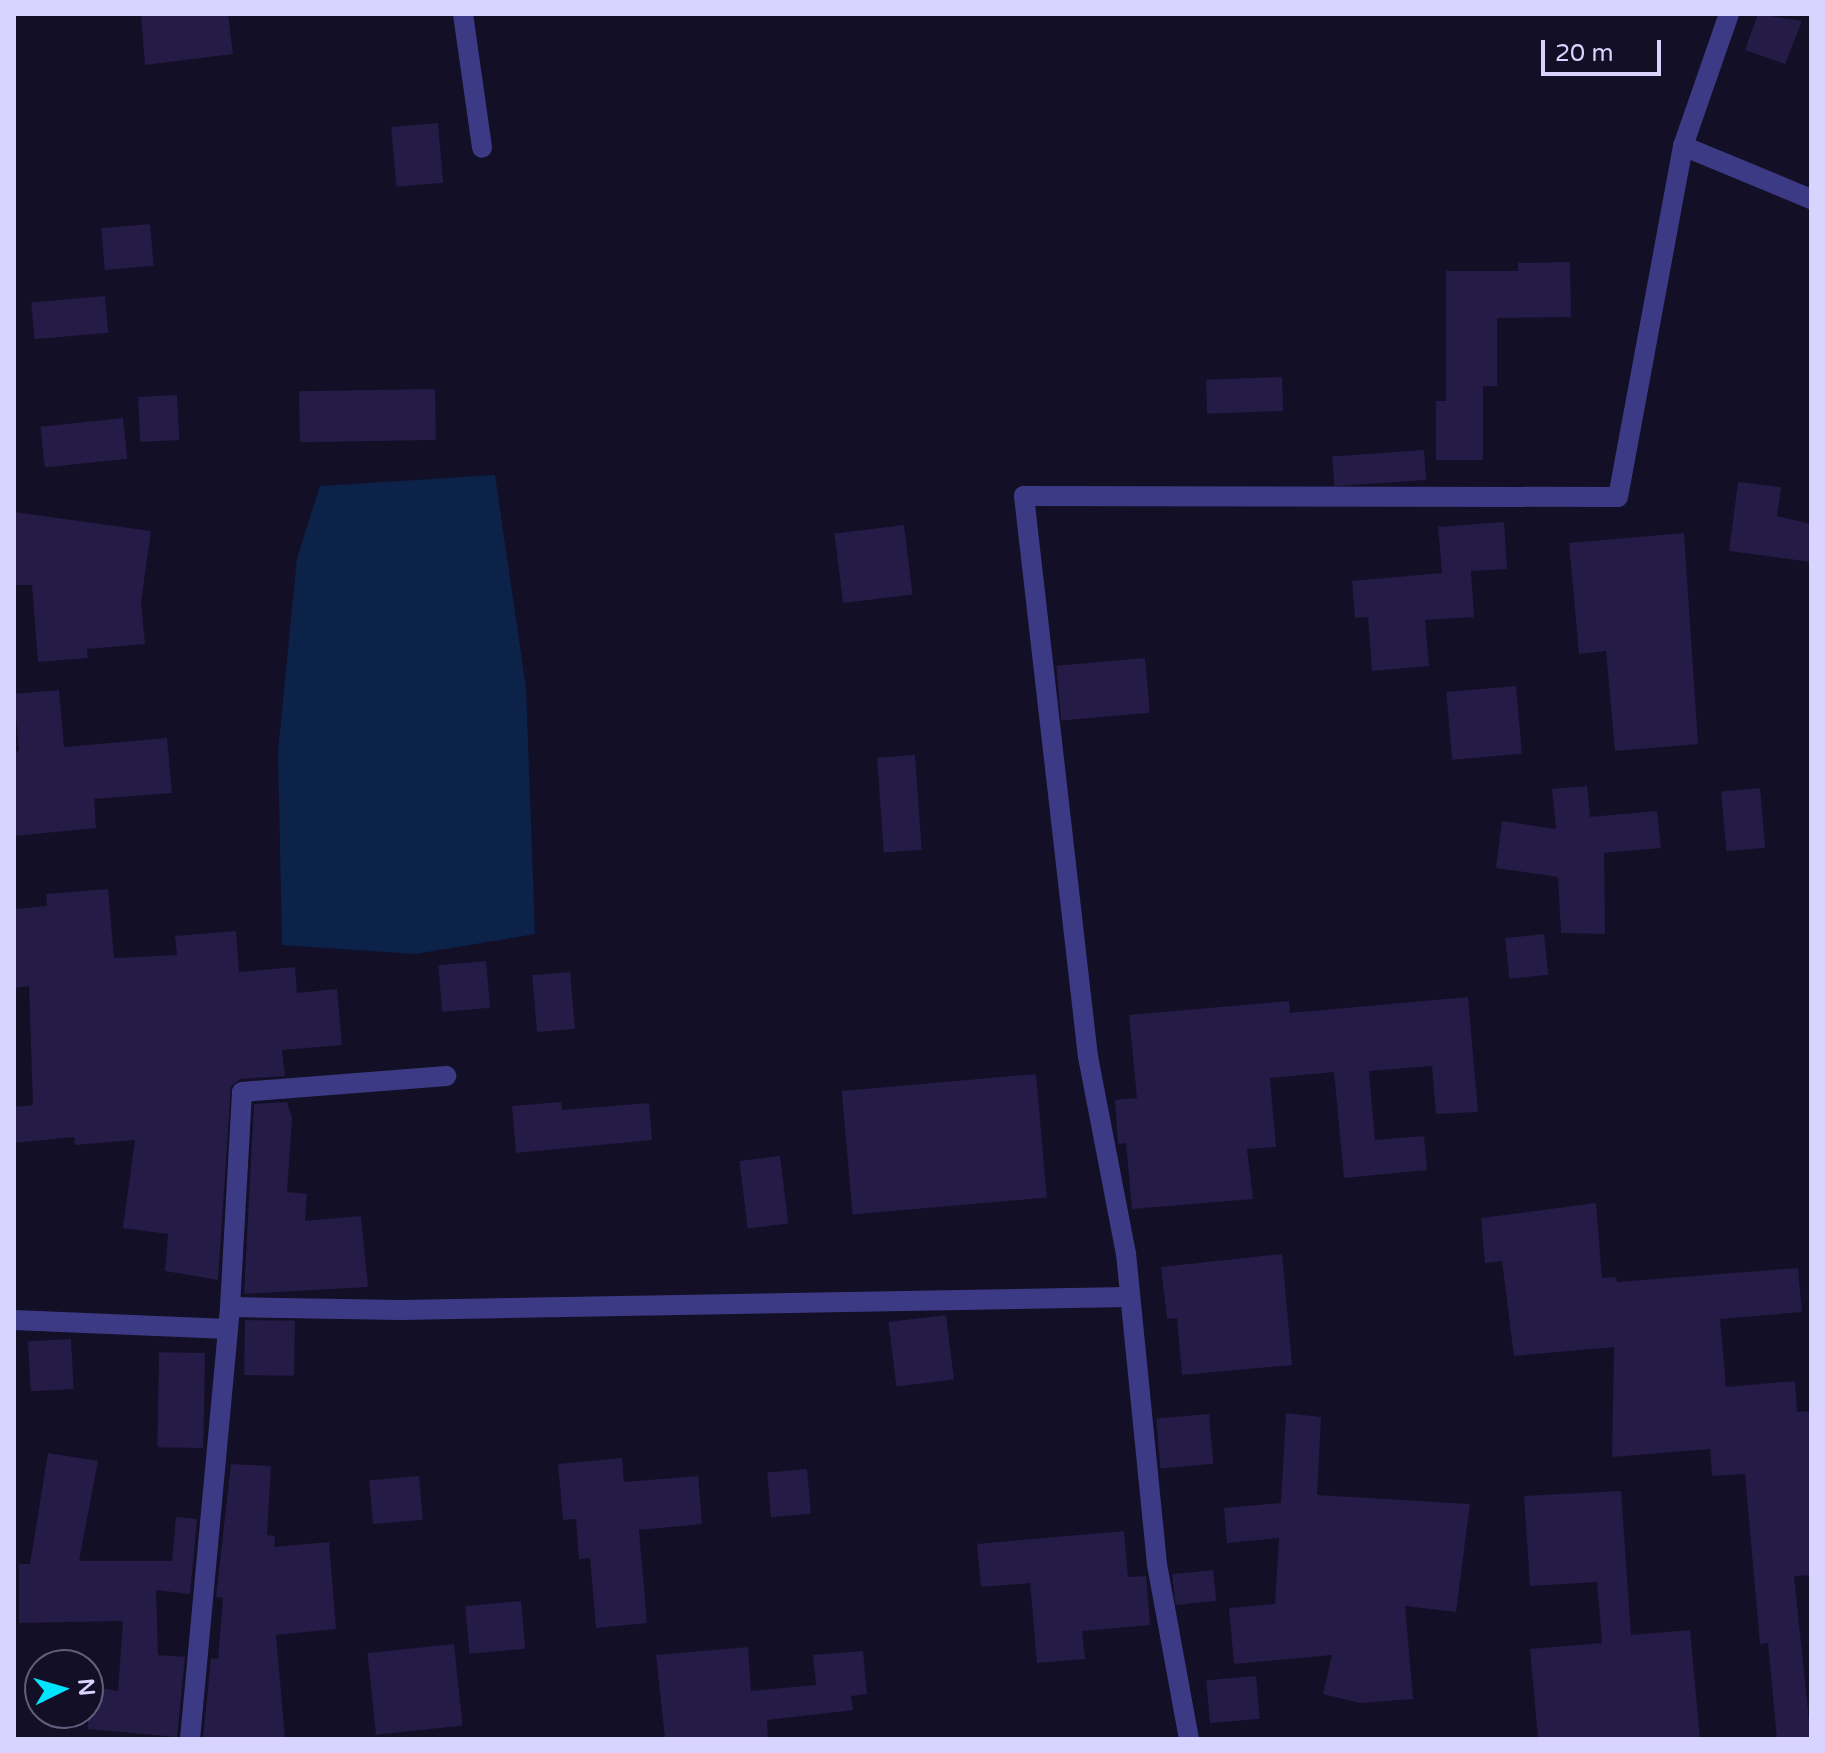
<!DOCTYPE html>
<html>
<head>
<meta charset="utf-8">
<style>
  body { margin:0 }
  #map { position:relative; width:1825px; height:1753px; overflow:hidden; background:#130f26; font-family:"Varela Round",sans-serif }
  div>[style] { position:absolute }
  .water>* { inset:0; background:#0c2248 }
  .building>* { inset:0; background:#241b47; transform-origin:0 0 }
  .minor>* { height:20px; margin:-10px; padding:0 10px; transform-origin:10px; border-radius:10px; background:#3d3a85 }
  span { translate:-50% -50%; white-space:nowrap; text-align:center; line-height:1.15; -webkit-text-stroke:8px #130f26; paint-order:stroke }
  .frame { position:absolute; inset:0; border:16px solid #d9d4ff; pointer-events:none }
  .north { position:absolute; left:24px; top:1649px; width:80px; height:80px; box-sizing:border-box; background:#130f26; border:2px solid #625e7d; border-radius:50%; rotate:85deg; font-size:22px; font-weight:700; line-height:32px; text-align:center; color:#d9d4ff }
  .north::after { content:''; display:block; margin:auto; width:28px; height:36px; background:#00e5ff; clip-path:polygon(50% 0,100% 100%,50% 72%,0 100%) }
  .scale { position:absolute; left:1541px; top:40px; width:120px; height:36px; box-sizing:border-box; border:4px solid #d9d4ff; border-top:0; padding-left:10px; font-size:24px; line-height:28px; white-space:nowrap; color:#d9d4ff; -webkit-text-stroke:6px #130f26; paint-order:stroke }
</style>
</head>
<body>
<div id="map">
  <div class="water">
    <i style="clip-path:polygon(495px 475px,526px 688px,535px 934px,415px 954px,282px 945px,278px 751px,297px 558px,320px 486px)"></i>
  </div>
  <div class="building">
    <i style="clip-path:polygon(141px 14px,228px 14px,233px 54px,145px 65px)"></i>
    <i style="clip-path:polygon(1758px 14px,1802px 21px,1785px 64px,1745px 50px)"></i>
    <i style="left:438px;top:123px;width:60px;height:47px;rotate:85deg"></i>
    <i style="left:150px;top:224px;width:42px;height:49px;rotate:85deg"></i>
    <i style="clip-path:polygon(1570px 262px,1571px 317px,1497px 318px,1497px 386px,1483px 386px,1483px 460px,1436px 460px,1436px 401px,1446px 401px,1446px 271px,1518px 271px,1518px 263px)"></i>
    <i style="left:105px;top:296px;width:37px;height:74px;rotate:85deg"></i>
    <i style="left:1282px;top:377px;width:34px;height:76px;rotate:88deg"></i>
    <i style="left:435px;top:389px;width:51px;height:136px;rotate:89deg"></i>
    <i style="left:177px;top:395px;width:45px;height:39px;rotate:87deg"></i>
    <i style="left:123px;top:418px;width:41px;height:83px;rotate:84deg"></i>
    <i style="left:1424px;top:450px;width:30px;height:92px;rotate:86deg"></i>
    <i style="clip-path:polygon(1738px 482px,1781px 487px,1777px 516px,1811px 524px,1811px 562px,1729px 551px)"></i>
    <i style="clip-path:polygon(14px 512px,151px 531px,141px 602px,145px 644px,87px 649px,88px 658px,38px 662px,32px 585px,14px 585px)"></i>
    <i style="clip-path:polygon(1504px 522px,1507px 569px,1471px 571px,1474px 617px,1425px 620px,1429px 666px,1372px 671px,1368px 617px,1355px 618px,1352px 581px,1442px 573px,1438px 527px)"></i>
    <i style="left:904px;top:525px;width:70px;height:70px;rotate:83deg"></i>
    <i style="clip-path:polygon(1684px 533px,1698px 744px,1615px 751px,1606px 651px,1579px 654px,1569px 543px)"></i>
    <i style="left:1145px;top:658px;width:55px;height:89px;rotate:85deg"></i>
    <i style="left:1516px;top:686px;width:68px;height:70px;rotate:85deg"></i>
    <i style="clip-path:polygon(59px 690px,64px 747px,167px 738px,172px 793px,94px 799px,96px 828px,14px 836px,14px 752px,19px 751px,14px 694px)"></i>
    <i style="left:915px;top:755px;width:95px;height:38px;rotate:86deg"></i>
    <i style="clip-path:polygon(1587px 786px,1590px 817px,1657px 811px,1661px 848px,1604px 853px,1605px 934px,1561px 933px,1558px 877px,1496px 868px,1502px 821px,1556px 829px,1552px 789px)"></i>
    <i style="left:1760px;top:788px;width:60px;height:39px;rotate:85deg"></i>
    <i style="clip-path:polygon(108px 889px,114px 958px,177px 955px,175px 936px,236px 931px,239px 972px,295px 967px,297px 993px,337px 989px,342px 1045px,282px 1050px,285px 1076px,241px 1079px,231px 1086px,218px 1280px,165px 1271px,168px 1234px,123px 1228px,135px 1140px,75px 1145px,74px 1137px,14px 1143px,14px 1107px,33px 1105px,29px 986px,14px 988px,14px 909px,47px 906px,46px 894px)"></i>
    <i style="left:1544px;top:934px;width:41px;height:39px;rotate:84deg"></i>
    <i style="left:486px;top:961px;width:47px;height:48px;rotate:85deg"></i>
    <i style="left:570px;top:972px;width:57px;height:38px;rotate:85deg"></i>
    <i style="clip-path:polygon(1468px 997px,1478px 1112px,1436px 1114px,1432px 1066px,1369px 1071px,1375px 1140px,1424px 1136px,1427px 1170px,1344px 1178px,1334px 1072px,1270px 1078px,1276px 1147px,1247px 1149px,1253px 1199px,1132px 1209px,1126px 1143px,1118px 1144px,1115px 1100px,1137px 1098px,1129px 1015px,1289px 1001px,1290px 1013px)"></i>
    <i style="left:1036px;top:1074px;width:124px;height:195px;rotate:85deg"></i>
    <i style="clip-path:polygon(287px 1102px,292px 1118px,287px 1192px,307px 1194px,305px 1221px,361px 1216px,368px 1287px,244px 1294px,254px 1104px)"></i>
    <i style="clip-path:polygon(561px 1102px,562px 1110px,649px 1103px,652px 1140px,516px 1153px,512px 1106px)"></i>
    <i style="left:780px;top:1156px;width:68px;height:41px;rotate:83deg"></i>
    <i style="clip-path:polygon(1596px 1203px,1602px 1278px,1616px 1277px,1617px 1282px,1798px 1268px,1802px 1312px,1720px 1319px,1726px 1387px,1795px 1381px,1797px 1412px,1811px 1411px,1811px 1575px,1794px 1576px,1811px 1739px,1777px 1739px,1768px 1643px,1760px 1644px,1745px 1474px,1712px 1476px,1710px 1449px,1612px 1457px,1614px 1347px,1514px 1356px,1502px 1261px,1485px 1263px,1481px 1218px)"></i>
    <i style="clip-path:polygon(1282px 1254px,1292px 1365px,1182px 1375px,1177px 1318px,1167px 1319px,1161px 1267px)"></i>
    <i style="left:946px;top:1315px;width:65px;height:58px;rotate:83deg"></i>
    <i style="left:245px;top:1320px;width:50px;height:55px;rotate:1deg"></i>
    <i style="left:71px;top:1339px;width:50px;height:43px;rotate:87deg"></i>
    <i style="left:205px;top:1353px;width:95px;height:46px;rotate:91deg"></i>
    <i style="clip-path:polygon(1286px 1413px,1321px 1417px,1317px 1495px,1470px 1504px,1456px 1612px,1405px 1606px,1413px 1699px,1360px 1703px,1323px 1694px,1332px 1655px,1234px 1664px,1229px 1608px,1275px 1604px,1279px 1538px,1227px 1543px,1224px 1508px,1281px 1503px)"></i>
    <i style="left:1209px;top:1414px;width:50px;height:53px;rotate:85deg"></i>
    <i style="clip-path:polygon(48px 1453px,98px 1461px,79px 1561px,172px 1561px,176px 1517px,197px 1519px,190px 1594px,156px 1590px,158px 1655px,185px 1657px,177px 1737px,88px 1729px,88px 1686px,118px 1691px,123px 1621px,19px 1623px,19px 1564px,30px 1564px)"></i>
    <i style="clip-path:polygon(622px 1458px,624px 1482px,698px 1476px,702px 1524px,639px 1530px,647px 1623px,596px 1628px,590px 1558px,579px 1559px,576px 1519px,563px 1520px,558px 1464px)"></i>
    <i style="clip-path:polygon(231px 1464px,271px 1466px,267px 1535px,275px 1536px,274px 1547px,329px 1542px,336px 1629px,276px 1635px,285px 1739px,203px 1739px,211px 1658px,218px 1659px,223px 1598px,216px 1597px)"></i>
    <i style="left:807px;top:1469px;width:45px;height:40px;rotate:85deg"></i>
    <i style="left:419px;top:1476px;width:44px;height:50px;rotate:85deg"></i>
    <i style="clip-path:polygon(1621px 1491px,1631px 1635px,1690px 1630px,1700px 1739px,1538px 1739px,1530px 1649px,1602px 1643px,1597px 1582px,1530px 1586px,1524px 1496px)"></i>
    <i style="clip-path:polygon(1124px 1531px,1128px 1577px,1146px 1576px,1150px 1625px,1082px 1631px,1085px 1659px,1037px 1663px,1030px 1583px,981px 1587px,977px 1544px)"></i>
    <i style="left:1213px;top:1570px;width:31px;height:41px;rotate:84deg"></i>
    <i style="left:521px;top:1601px;width:48px;height:56px;rotate:85deg"></i>
    <i style="left:454px;top:1644px;width:82px;height:87px;rotate:84deg"></i>
    <i style="clip-path:polygon(748px 1647px,751px 1691px,816px 1685px,813px 1655px,863px 1651px,867px 1694px,851px 1696px,853px 1710px,767px 1720px,768px 1739px,665px 1739px,656px 1655px)"></i>
    <i style="left:1256px;top:1676px;width:43px;height:50px;rotate:85deg"></i>
  </div>
  <div class="minor">
    <i style="left:463px;top:14px;width:135px;rotate:81.9deg"></i>
    <i style="left:1683px;top:146px;width:139px;rotate:22.5deg"></i>
    <i style="left:230px;top:1307px;width:215px;rotate:-86.8deg"></i>
    <i style="left:242px;top:1092px;width:205px;rotate:-4.5deg"></i>
    <i style="left:14px;top:1320px;width:214px;rotate:2.4deg"></i>
    <i style="left:190px;top:1739px;width:434px;rotate:-84.7deg"></i>
    <i style="left:230px;top:1307px;width:170px;rotate:1deg"></i>
    <i style="left:400px;top:1310px;width:726px;rotate:-1.03deg"></i>
    <i style="left:1189px;top:1739px;width:178px;rotate:-100.4deg"></i>
    <i style="left:1157px;top:1564px;width:312px;rotate:-95.7deg"></i>
    <i style="left:1126px;top:1254px;width:201px;rotate:-100.9deg"></i>
    <i style="left:1088px;top:1057px;width:565px;rotate:-96.51deg"></i>
    <i style="left:1024px;top:496px;width:594px;rotate:0.1deg"></i>
    <i style="left:1618px;top:497px;width:357px;rotate:-79.5deg"></i>
    <i style="left:1683px;top:146px;width:140px;rotate:-70.8deg"></i>
  </div>
  <div class="frame"></div>
  <div class="north">N</div>
  <div class="scale">20 m</div>
</div>
</body>
</html>
